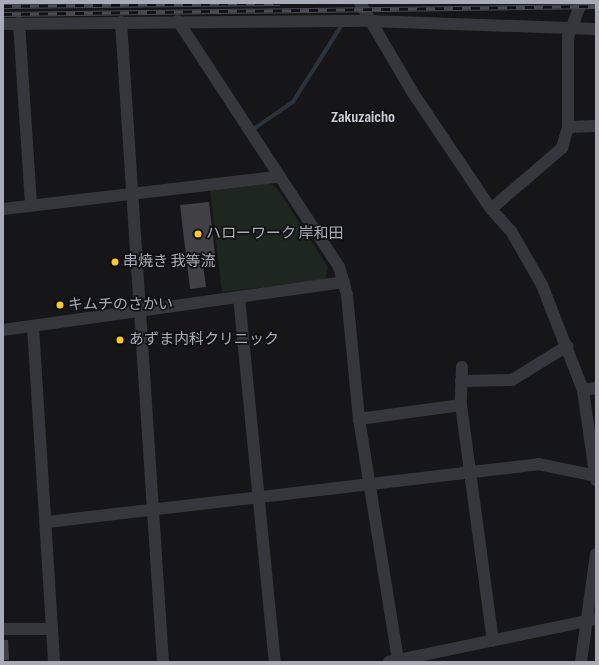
<!DOCTYPE html>
<html>
<head>
<meta charset="utf-8">
<style>
  body { margin:0 }
  #map { position:relative; width:599px; height:665px; overflow:hidden; background:#161618; font-family:"Sofia Sans Condensed","Noto Sans JP",sans-serif }
  div>[style] { position:absolute }
  .green>* { inset:0; background:#1d261f }
  .stream>* { height:3.5px; margin:-1.75px; padding:0 1.75px; transform-origin:1.75px; border-radius:1.75px; background:#2b333d }
  .building>* { inset:0; background:#404045 }
  .street>* { height:12px; margin:-6px; padding:0 6px; transform-origin:6px; border-radius:6px; background:#36373d }
  .rail>* { height:4.5px; margin-top:-2.25px; transform-origin:0; background:repeating-linear-gradient(90deg,#111113 0 9px,#494b52 0 18px); box-sizing:border-box; border-block:1px solid #494b52 }
  .dots>* { width:11px; height:11px; translate:-50% -50%; box-sizing:border-box; border:2px solid #111113; border-radius:50% }
  span { translate:-50% -50%; white-space:nowrap; text-align:center; line-height:1.15; -webkit-text-stroke:3.5px #111113; paint-order:stroke }
  .poi-label { font-size:15px; color:#a7abb9 }
  .left { translate:0 -50%; text-align:left }
  .neighbourhood-label { font-size:16px; color:#c8cad5; font-weight:700 }
  .frame { position:absolute; inset:0; border:4px solid #a7abb9; pointer-events:none }
</style>
</head>
<body>
<div id="map">
  <div class="green">
    <i style="clip-path:polygon(269px 183px,277px 188px,328px 267px,325px 280px,222px 292px,210px 190px)"></i>
  </div>
  <div class="stream">
    <i style="left:255px;top:128px;width:46px;rotate:-34.4deg"></i>
    <i style="left:293px;top:102px;width:88px;rotate:-57.6deg"></i>
  </div>
  <div class="building">
    <i style="clip-path:polygon(209px 202px,216px 263px,203px 264px,206px 287px,190px 289px,180px 205px)"></i>
    <i style="clip-path:polygon(3px 640px,8px 640px,9px 660px,3px 660px)"></i>
  </div>
  <div class="street">
    <i style="left:360px;top:3px;width:104px;rotate:59.5deg"></i>
    <i style="left:413px;top:93px;width:140px;rotate:56.1deg"></i>
    <i style="left:491px;top:209px;width:30px;rotate:48deg"></i>
    <i style="left:511px;top:231px;width:62px;rotate:60.1deg"></i>
    <i style="left:542px;top:285px;width:113px;rotate:68.7deg"></i>
    <i style="left:583px;top:390px;width:91px;rotate:81.8deg"></i>
    <i style="left:178px;top:21px;width:294px;rotate:56.8deg"></i>
    <i style="left:339px;top:267px;width:29px;rotate:74deg"></i>
    <i style="left:347px;top:295px;width:125px;rotate:84.5deg"></i>
    <i style="left:359px;top:419px;width:244px;rotate:80.8deg"></i>
    <i style="left:121px;top:22px;width:641px;rotate:86.25deg"></i>
    <i style="left:19px;top:23px;width:182px;rotate:86.2deg"></i>
    <i style="left:3px;top:24px;width:366px;rotate:-0.5deg"></i>
    <i style="left:369px;top:21px;width:227px;rotate:2deg"></i>
    <i style="left:568px;top:127px;width:28px;rotate:-2deg"></i>
    <i style="left:3px;top:209px;width:276px;rotate:-6.7deg"></i>
    <i style="left:491px;top:209px;width:94px;rotate:-40.7deg"></i>
    <i style="left:562px;top:148px;width:22px;rotate:-74deg"></i>
    <i style="left:568px;top:127px;width:90px;rotate:-90deg"></i>
    <i style="left:568px;top:37px;width:36px;rotate:-69deg"></i>
    <i style="left:239px;top:297px;width:367px;rotate:84.4deg"></i>
    <i style="left:33px;top:327px;width:336px;rotate:86.4deg"></i>
    <i style="left:3px;top:330px;width:344px;rotate:-8deg"></i>
    <i style="left:462px;top:367px;width:38px;rotate:92deg"></i>
    <i style="left:461px;top:405px;width:238px;rotate:82.3deg"></i>
    <i style="left:461px;top:381px;width:51px;rotate:-1.1deg"></i>
    <i style="left:512px;top:380px;width:65px;rotate:-31.7deg"></i>
    <i style="left:583px;top:390px;width:13px;rotate:-9deg"></i>
    <i style="left:359px;top:419px;width:103px;rotate:-7.8deg"></i>
    <i style="left:47px;top:522px;width:494px;rotate:-6.7deg"></i>
    <i style="left:538px;top:464px;width:59px;rotate:11.7deg"></i>
    <i style="left:3px;top:629px;width:49px"></i>
    <i style="left:389px;top:662px;width:211px;rotate:-11.7deg"></i>
    <i style="left:581px;top:662px;width:109px;rotate:-82.1deg"></i>
  </div>
  <div class="rail">
    <i style="left:3px;top:6px;width:277px;rotate:-0.6deg"></i>
    <i style="left:3px;top:14px;width:593px;rotate:-0.77deg"></i>
  </div>
  <div class="dots">
    <i style="left:198px;top:234px;background:#ffc927"></i>
    <i style="left:115px;top:262px;background:#ffc927"></i>
    <i style="left:60px;top:305px;background:#ffc927"></i>
    <i style="left:120px;top:340px;background:#ffc927"></i>
  </div>
  <div class="poi-label">
    <span class="left" style="left:206px;top:234px">ハローワーク 岸和田</span>
    <span class="left" style="left:123px;top:262px">串焼き 我等流</span>
    <span class="left" style="left:68px;top:305px">キムチのさかい</span>
    <span class="left" style="left:129px;top:340px">あずま内科クリニック</span>
  </div>
  <div class="neighbourhood-label">
    <span style="left:363px;top:118px">Zakuzaicho</span>
  </div>
  <div class="frame"></div>
</div>
</body>
</html>
